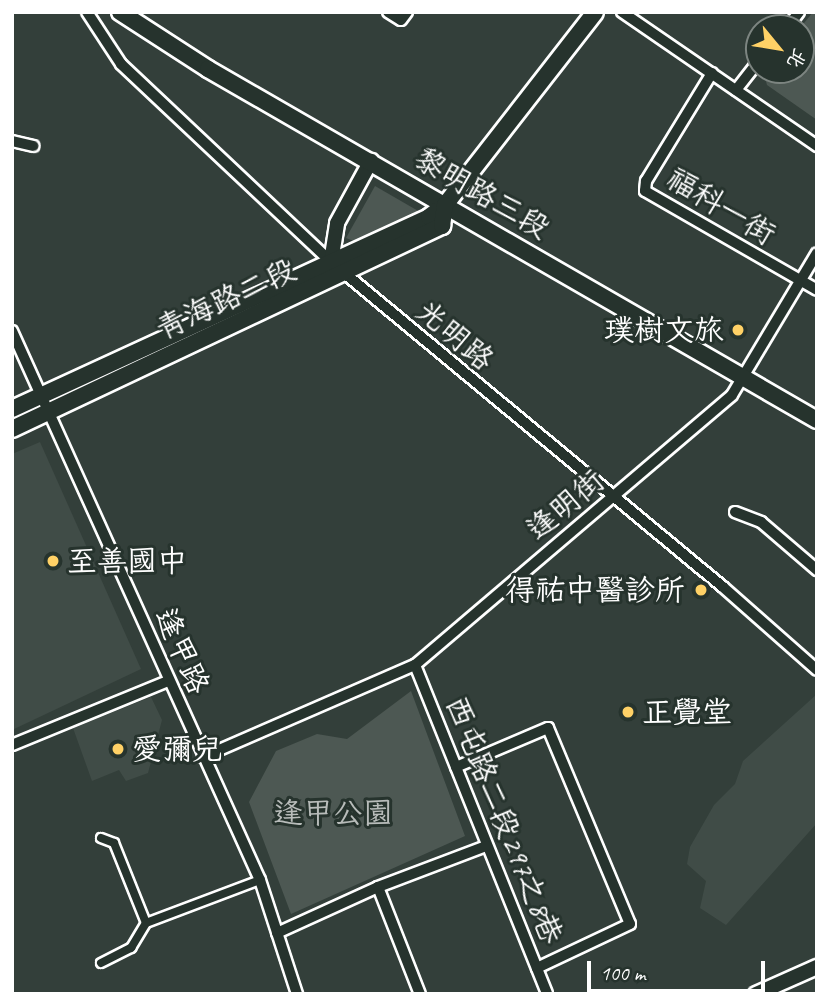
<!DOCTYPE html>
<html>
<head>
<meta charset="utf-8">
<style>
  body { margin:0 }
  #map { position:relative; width:829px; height:1006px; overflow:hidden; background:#333f3a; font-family:Caveat,"LXGW WenKai TC",sans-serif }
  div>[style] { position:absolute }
  .built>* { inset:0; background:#404c47 }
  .green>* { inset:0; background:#4d5853 }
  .roads { filter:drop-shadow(2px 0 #fff) drop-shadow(-2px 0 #fff) drop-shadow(0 2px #fff) drop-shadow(0 -2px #fff) }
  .pedestrian>* { height:8px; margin:-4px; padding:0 4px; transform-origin:4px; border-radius:4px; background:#26332d }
  .minor>* { height:10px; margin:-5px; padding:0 5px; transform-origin:5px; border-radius:5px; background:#26332d }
  .tertiary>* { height:14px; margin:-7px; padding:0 7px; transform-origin:7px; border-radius:7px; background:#26332d }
  .secondary>* { height:16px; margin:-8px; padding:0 8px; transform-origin:8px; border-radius:8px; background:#26332d }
  .dots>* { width:19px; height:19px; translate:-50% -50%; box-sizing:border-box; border:4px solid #26332d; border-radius:50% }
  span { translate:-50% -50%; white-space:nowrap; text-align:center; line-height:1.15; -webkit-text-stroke:6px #26332d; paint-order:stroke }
  .street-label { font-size:30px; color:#fff }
  .poi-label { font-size:30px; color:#fff }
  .right { translate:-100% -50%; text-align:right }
  .left { translate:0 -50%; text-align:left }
  .park-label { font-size:30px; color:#b8bcba }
  .frame { position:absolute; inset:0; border:14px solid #fff; pointer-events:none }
  .north { position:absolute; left:745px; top:14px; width:70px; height:70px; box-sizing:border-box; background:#26332d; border:2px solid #7d8581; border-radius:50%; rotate:120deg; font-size:19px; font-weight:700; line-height:28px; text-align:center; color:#fff }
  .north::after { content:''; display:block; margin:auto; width:24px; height:32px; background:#ffd166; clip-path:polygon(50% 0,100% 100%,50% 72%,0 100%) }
  .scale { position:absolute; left:587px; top:961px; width:178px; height:32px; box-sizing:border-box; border:4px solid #fff; border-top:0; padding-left:9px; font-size:21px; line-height:24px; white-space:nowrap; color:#fff; -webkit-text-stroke:5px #26332d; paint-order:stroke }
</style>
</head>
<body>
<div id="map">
  <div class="built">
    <i style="clip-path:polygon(40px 442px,141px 669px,12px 730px,12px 454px)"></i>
    <i style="clip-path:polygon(817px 694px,817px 823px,726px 925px,700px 908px,706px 881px,687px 864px,690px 847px,714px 805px,735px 784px,743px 761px)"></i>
    <i style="clip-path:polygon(151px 697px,162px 720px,148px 773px,126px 781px,119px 770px,92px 781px,73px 728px)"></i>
  </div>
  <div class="green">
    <i style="clip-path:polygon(813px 12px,817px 12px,817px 120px,767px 85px,764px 74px,767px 70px,801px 70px,800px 28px)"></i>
    <i style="clip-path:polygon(375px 186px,420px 212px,356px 242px,346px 238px)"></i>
    <i style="clip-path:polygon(411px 691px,465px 836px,291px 914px,249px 802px,276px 751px,317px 734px,347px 739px)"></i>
  </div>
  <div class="roads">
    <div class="pedestrian">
      <i style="left:101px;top:838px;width:14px;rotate:21deg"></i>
      <i style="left:114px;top:843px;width:86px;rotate:68.2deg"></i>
      <i style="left:146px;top:923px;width:122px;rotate:-20.7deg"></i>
      <i style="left:101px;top:963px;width:34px;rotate:-27deg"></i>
      <i style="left:131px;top:948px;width:29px;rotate:-59deg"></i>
    </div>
    <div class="minor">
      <i style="left:87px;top:12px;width:62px;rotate:56.8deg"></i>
      <i style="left:121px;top:64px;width:289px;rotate:43.3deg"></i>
      <i style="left:331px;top:262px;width:509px;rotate:39.66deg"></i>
      <i style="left:723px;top:587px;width:125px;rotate:41.4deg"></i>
      <i style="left:388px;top:12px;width:15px;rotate:32deg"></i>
      <i style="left:401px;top:20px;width:10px;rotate:-53deg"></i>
      <i style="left:622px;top:12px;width:237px;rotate:34.5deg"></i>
      <i style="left:787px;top:28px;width:20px;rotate:-53deg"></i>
      <i style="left:712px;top:73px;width:127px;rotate:121.4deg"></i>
      <i style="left:646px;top:181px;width:10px;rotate:96deg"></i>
      <i style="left:645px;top:191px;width:198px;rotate:29.9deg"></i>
      <i style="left:736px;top:90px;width:37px;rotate:-52deg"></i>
      <i style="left:12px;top:141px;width:22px;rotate:13deg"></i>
      <i style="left:12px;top:331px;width:602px;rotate:65.69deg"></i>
      <i style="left:260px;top:880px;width:120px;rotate:72deg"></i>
      <i style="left:735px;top:512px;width:28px;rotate:21deg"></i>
      <i style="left:761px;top:522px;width:74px;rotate:40.6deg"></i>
      <i style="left:415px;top:665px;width:354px;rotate:68.1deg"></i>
      <i style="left:12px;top:745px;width:169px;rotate:-22.3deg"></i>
      <i style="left:203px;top:757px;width:231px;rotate:-23.5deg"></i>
      <i style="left:415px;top:665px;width:416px;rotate:-40.4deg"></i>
      <i style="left:732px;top:395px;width:165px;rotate:-59.1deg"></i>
      <i style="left:456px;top:767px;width:100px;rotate:-23deg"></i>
      <i style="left:548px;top:728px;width:212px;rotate:67.3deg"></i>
      <i style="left:630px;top:924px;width:103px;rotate:154.7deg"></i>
      <i style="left:378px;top:887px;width:115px;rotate:68.6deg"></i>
      <i style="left:277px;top:933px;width:111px;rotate:-24.5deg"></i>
      <i style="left:378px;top:887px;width:116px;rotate:-20.8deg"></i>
    </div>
    <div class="tertiary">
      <i style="left:331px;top:262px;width:39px;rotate:-81deg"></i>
      <i style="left:337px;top:223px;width:71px;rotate:-61.3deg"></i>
      <i style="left:756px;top:994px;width:67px;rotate:-23.9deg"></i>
    </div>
    <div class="secondary">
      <i style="left:120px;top:12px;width:105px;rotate:32.9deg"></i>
      <i style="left:208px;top:69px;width:703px;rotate:29.96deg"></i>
      <i style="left:12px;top:409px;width:459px;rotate:-24.7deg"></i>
      <i style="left:429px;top:217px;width:20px;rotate:-37deg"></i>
      <i style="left:445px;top:205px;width:244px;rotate:-52.1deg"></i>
      <i style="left:12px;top:429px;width:476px;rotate:-25.3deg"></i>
      <i style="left:442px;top:226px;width:21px;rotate:-82deg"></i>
    </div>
  </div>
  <div class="dots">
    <i style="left:738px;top:330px;background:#ffd166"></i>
    <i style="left:53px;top:561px;background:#ffd166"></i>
    <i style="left:701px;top:590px;background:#ffd166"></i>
    <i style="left:628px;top:712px;background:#ffd166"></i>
    <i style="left:118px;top:749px;background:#ffd166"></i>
  </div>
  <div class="street-label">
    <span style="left:482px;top:193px;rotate:30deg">黎明路三段</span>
    <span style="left:721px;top:206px;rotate:31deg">福科一街</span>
    <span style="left:226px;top:299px;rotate:-25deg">青海路二段</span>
    <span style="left:455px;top:335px;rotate:40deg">光明路</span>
    <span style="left:565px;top:505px;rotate:-40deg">逢明街</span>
    <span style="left:182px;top:651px;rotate:66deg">逢甲路</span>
    <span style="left:504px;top:820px;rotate:68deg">西屯路二段297之8巷</span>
  </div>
  <div class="poi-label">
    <span class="right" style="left:724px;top:330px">璞樹文旅</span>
    <span class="left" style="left:67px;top:561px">至善國中</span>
    <span class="right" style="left:685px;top:590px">得祐中醫診所</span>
    <span class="left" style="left:642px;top:712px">正覺堂</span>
    <span class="left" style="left:132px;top:749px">愛彌兒</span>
  </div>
  <div class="park-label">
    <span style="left:333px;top:813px">逢甲公園</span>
  </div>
  <div class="frame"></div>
  <div class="north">北</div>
  <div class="scale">100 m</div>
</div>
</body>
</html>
